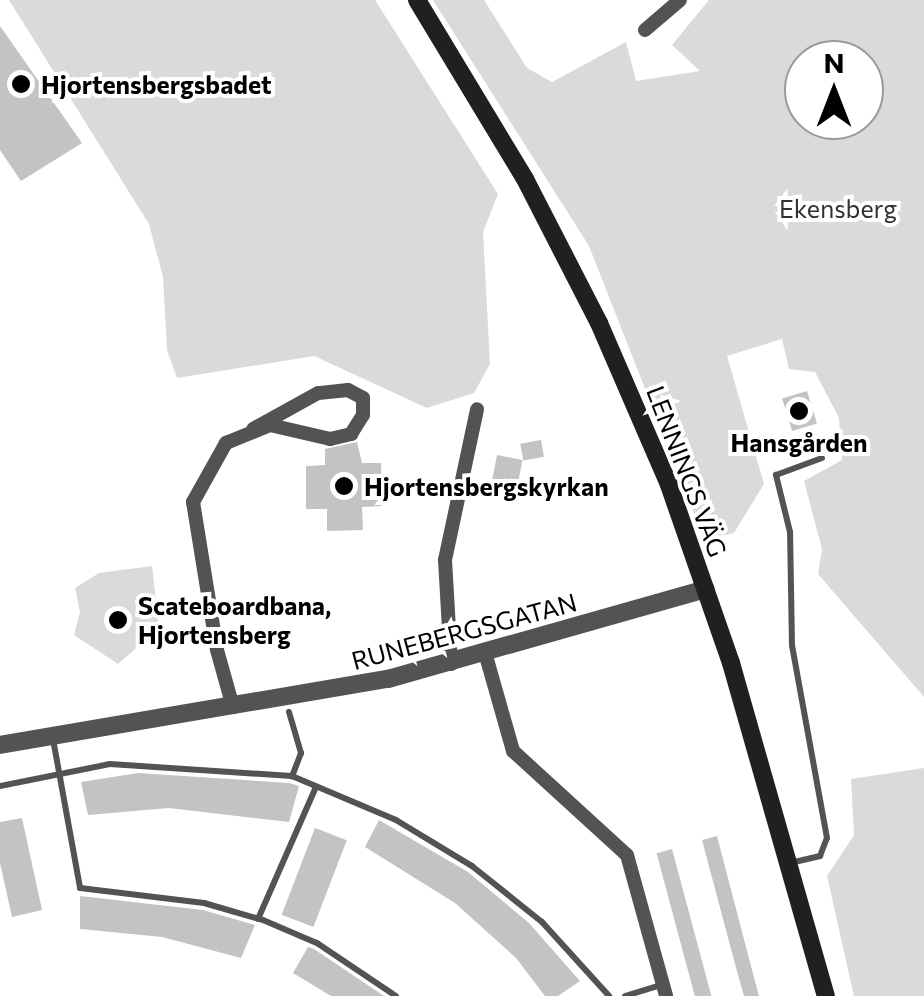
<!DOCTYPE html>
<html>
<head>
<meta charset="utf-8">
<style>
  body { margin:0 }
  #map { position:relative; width:924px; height:996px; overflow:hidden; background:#fff; font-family:Commissioner,sans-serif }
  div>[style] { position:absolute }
  .green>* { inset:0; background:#dadada }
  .building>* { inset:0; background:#c3c3c3; transform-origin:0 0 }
  .service>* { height:6px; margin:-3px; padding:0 3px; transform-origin:3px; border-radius:3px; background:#535353 }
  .minor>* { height:14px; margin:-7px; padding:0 7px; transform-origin:7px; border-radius:7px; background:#535353 }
  .tertiary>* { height:18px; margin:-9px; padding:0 9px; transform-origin:9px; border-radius:9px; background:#535353 }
  .secondary>* { height:18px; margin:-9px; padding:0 9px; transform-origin:9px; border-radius:9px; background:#202020 }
  .dots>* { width:28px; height:28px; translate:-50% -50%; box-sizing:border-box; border:5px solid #fff; border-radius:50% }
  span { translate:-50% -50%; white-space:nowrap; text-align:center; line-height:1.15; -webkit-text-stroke:8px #fff; paint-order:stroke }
  .poi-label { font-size:25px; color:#000; font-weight:700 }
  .left { translate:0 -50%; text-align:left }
  .park-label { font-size:25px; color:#313131 }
  .street-label { font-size:25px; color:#000 }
  .north { position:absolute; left:784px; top:40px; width:100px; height:100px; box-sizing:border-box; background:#fff; border:2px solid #999; border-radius:50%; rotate:0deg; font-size:28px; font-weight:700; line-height:40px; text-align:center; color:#000 }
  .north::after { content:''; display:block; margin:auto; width:35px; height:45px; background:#000; clip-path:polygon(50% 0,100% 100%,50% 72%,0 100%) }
</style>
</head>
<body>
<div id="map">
  <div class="green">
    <i style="clip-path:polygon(9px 0,375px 0,498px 194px,483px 232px,490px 364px,474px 393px,427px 408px,314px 356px,177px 378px,167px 350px,163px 277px,149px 224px)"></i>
    <i style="clip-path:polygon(evenodd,433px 0,484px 0,527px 68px,552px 82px,626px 42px,636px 81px,700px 71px,672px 45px,709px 0,924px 0,924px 697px,818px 574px,822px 549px,804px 481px,842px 460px,839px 418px,815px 372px,789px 369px,782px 339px,727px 356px,764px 484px,734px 533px,704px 539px,589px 246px,433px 0,804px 60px,864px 60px,864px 120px,804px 120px,804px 60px)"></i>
    <i style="clip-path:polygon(152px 566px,159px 628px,118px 664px,74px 635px,80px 612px,75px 588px,99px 573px)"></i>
    <i style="clip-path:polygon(924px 768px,924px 996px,854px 996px,827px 876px,854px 835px,851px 779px)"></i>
  </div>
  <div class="building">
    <i style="clip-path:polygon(0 26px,82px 143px,21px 181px,0 150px)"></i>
    <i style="left:807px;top:391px;width:34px;height:26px;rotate:73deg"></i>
    <i style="left:541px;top:440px;width:17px;height:21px;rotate:80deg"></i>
    <i style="clip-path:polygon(357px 442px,362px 463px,381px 463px,382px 506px,362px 507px,363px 530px,327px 531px,327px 509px,306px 509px,306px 466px,325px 465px,325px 449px)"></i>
    <i style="left:497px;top:455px;width:26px;height:35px;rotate:11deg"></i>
    <i style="clip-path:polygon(138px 773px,289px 783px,299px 786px,289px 822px,169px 808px,88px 815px,81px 782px)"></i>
    <i style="clip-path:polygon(22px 818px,42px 910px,12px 917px,0 863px,0 822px)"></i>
    <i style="clip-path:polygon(379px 820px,468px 872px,529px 923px,580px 981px,558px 996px,545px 996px,516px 958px,455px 903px,365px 847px)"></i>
    <i style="left:315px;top:828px;width:34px;height:93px;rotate:21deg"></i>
    <i style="clip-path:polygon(717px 836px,752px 970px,759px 996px,744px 996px,735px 964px,702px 840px)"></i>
    <i style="left:672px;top:849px;width:152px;height:16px;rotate:75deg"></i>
    <i style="clip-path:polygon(80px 896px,203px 910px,255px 925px,241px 958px,162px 937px,80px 929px)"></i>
    <i style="clip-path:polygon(308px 947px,314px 949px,384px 996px,331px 996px,293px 973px)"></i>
  </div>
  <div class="service">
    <i style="left:289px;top:712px;width:43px;rotate:73.7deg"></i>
    <i style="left:301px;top:753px;width:25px;rotate:111deg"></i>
    <i style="left:53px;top:739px;width:151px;rotate:79.7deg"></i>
    <i style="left:80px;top:888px;width:125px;rotate:6.9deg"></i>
    <i style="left:204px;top:903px;width:61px;rotate:16.1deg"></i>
    <i style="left:263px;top:920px;width:59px;rotate:23.1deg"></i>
    <i style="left:317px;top:943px;width:95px;rotate:33.9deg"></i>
    <i style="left:0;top:786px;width:112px;rotate:-11.3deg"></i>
    <i style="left:110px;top:764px;width:182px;rotate:3.8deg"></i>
    <i style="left:292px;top:776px;width:113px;rotate:22.9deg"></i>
    <i style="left:396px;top:820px;width:89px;rotate:31.2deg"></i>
    <i style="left:472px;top:866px;width:90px;rotate:38.7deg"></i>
    <i style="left:542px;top:922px;width:100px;rotate:47.8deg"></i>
    <i style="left:790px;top:863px;width:31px;rotate:-13deg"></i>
    <i style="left:820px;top:856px;width:19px;rotate:-69deg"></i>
    <i style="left:827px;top:838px;width:196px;rotate:-100.3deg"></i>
    <i style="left:792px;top:645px;width:113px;rotate:-91deg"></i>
    <i style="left:790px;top:532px;width:59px;rotate:-103.8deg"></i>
    <i style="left:776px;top:475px;width:49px;rotate:-20.3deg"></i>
    <i style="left:258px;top:919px;width:142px;rotate:-66.3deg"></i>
    <i style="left:625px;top:996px;width:38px;rotate:-17deg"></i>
  </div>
  <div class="minor">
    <i style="left:645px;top:30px;width:46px;rotate:-40.6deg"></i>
    <i style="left:486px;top:656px;width:99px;rotate:74.1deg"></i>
    <i style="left:513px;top:751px;width:154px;rotate:42.4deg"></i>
    <i style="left:627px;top:855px;width:146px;rotate:74.5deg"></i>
    <i style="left:451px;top:664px;width:104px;rotate:-93.3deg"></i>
    <i style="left:445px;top:560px;width:154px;rotate:-78deg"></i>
    <i style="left:233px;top:707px;width:59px;rotate:-105.7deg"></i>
    <i style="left:217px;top:650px;width:150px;rotate:-99.2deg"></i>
    <i style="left:193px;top:502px;width:68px;rotate:-60.8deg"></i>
    <i style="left:226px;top:443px;width:48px;rotate:-22.2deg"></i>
    <i style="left:270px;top:425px;width:62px;rotate:13.1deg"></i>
    <i style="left:330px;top:439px;width:22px;rotate:-13deg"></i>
    <i style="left:351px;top:434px;width:22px;rotate:-58deg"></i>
    <i style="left:363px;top:415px;width:17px;rotate:-90deg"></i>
    <i style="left:363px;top:398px;width:17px;rotate:-152deg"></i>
    <i style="left:348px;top:390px;width:30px;rotate:174deg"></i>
    <i style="left:318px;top:393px;width:74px;rotate:151deg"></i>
  </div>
  <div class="tertiary">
    <i style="left:0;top:745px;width:394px;rotate:-9.7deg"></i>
    <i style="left:388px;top:679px;width:330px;rotate:-15.8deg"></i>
  </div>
  <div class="secondary">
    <i style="left:417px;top:0;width:209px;rotate:58.9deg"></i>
    <i style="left:525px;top:179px;width:162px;rotate:62.8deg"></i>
    <i style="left:599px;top:323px;width:176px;rotate:66.6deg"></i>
    <i style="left:669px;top:485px;width:188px;rotate:70.8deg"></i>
    <i style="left:731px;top:663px;width:346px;rotate:74.1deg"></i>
  </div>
  <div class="dots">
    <i style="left:21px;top:84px;background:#000"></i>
    <i style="left:799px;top:411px;background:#000"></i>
    <i style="left:344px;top:486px;background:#000"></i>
    <i style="left:118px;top:620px;background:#000"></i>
  </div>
  <div class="poi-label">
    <span class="left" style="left:41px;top:84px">Hjortensbergsbadet</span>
    <span style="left:799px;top:442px">Hansgården</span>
    <span class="left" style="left:364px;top:486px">Hjortensbergskyrkan</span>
    <span class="left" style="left:138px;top:620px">Scateboardbana,<br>Hjortensberg</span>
  </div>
  <div class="park-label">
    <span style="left:838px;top:208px">Ekensberg</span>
  </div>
  <div class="street-label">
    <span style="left:687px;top:471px;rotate:69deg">LENNINGS VÄG</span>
    <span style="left:464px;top:631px;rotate:-15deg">RUNEBERGSGATAN</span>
  </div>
  <div class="north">N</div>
</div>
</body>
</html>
